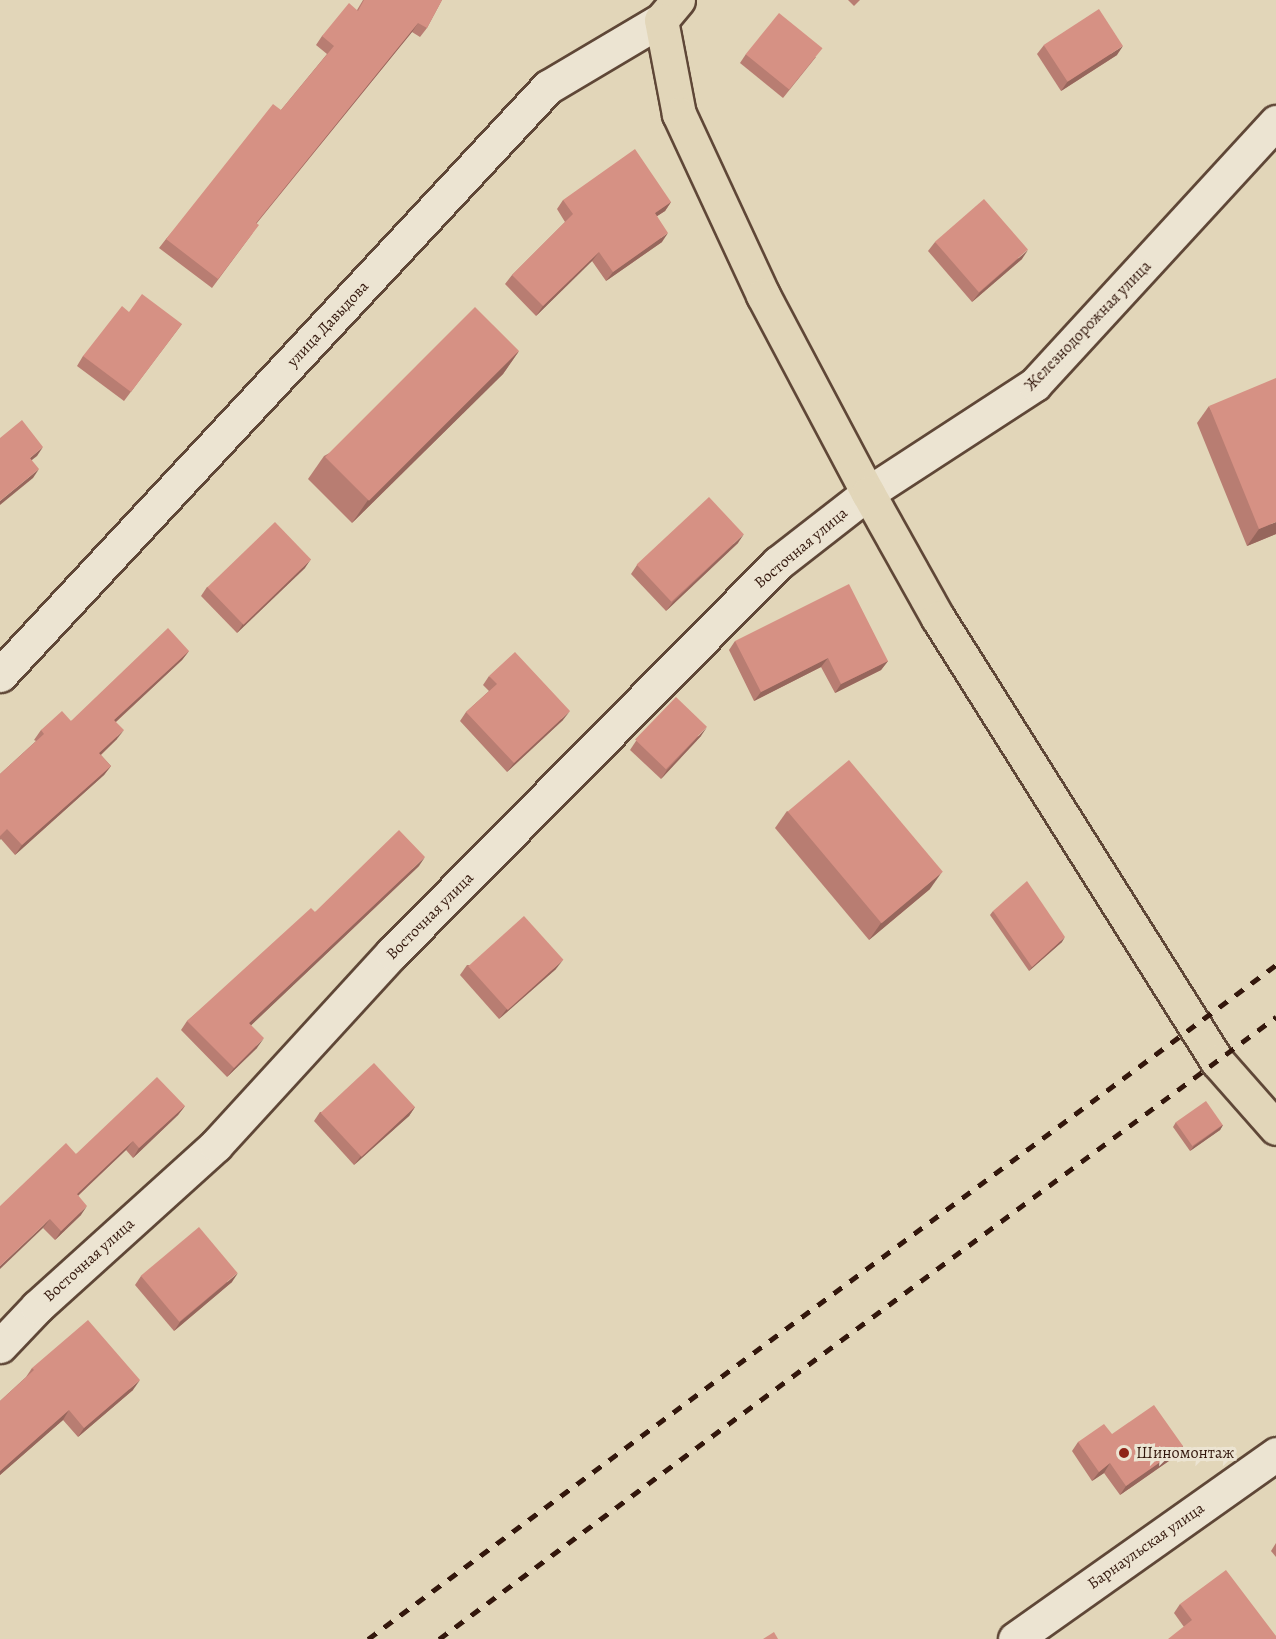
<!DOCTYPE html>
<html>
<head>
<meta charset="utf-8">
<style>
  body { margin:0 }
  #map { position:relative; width:1276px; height:1639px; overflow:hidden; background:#e2d6b9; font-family:Alegreya,serif }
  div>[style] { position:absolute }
  .roads { filter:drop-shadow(2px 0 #5f4737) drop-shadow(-2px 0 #5f4737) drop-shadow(0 2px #5f4737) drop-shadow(0 -2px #5f4737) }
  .minor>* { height:33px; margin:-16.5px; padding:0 16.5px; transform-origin:16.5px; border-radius:16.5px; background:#ece4d2 }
  .major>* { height:33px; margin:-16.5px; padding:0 16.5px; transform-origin:16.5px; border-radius:16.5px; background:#e2d6b9 }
  .rail>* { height:4.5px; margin-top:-2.25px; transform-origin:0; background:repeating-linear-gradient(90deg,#33170c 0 10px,transparent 0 20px) }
  .wall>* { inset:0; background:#b87d72 }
  .shaded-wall>* { inset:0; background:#96665c }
  .building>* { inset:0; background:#d69184; transform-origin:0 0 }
  .dots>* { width:16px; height:16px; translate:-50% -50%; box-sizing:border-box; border:3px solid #ece4d2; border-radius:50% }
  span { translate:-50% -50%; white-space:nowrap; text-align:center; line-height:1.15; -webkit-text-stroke:6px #ece4d2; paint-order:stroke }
  .street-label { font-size:16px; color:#33170c }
  .poi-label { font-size:16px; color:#33170c }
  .left { translate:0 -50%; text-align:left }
</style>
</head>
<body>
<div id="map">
  <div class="roads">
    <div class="minor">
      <i style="left:0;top:675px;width:804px;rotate:-47.02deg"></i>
      <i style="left:548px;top:87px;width:131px;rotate:-30.7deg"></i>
      <i style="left:0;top:1346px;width:54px;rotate:-46.5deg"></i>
      <i style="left:37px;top:1307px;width:241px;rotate:-42.1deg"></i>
      <i style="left:216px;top:1145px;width:260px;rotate:-47.5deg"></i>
      <i style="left:392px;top:953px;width:549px;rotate:-45.3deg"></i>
      <i style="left:778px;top:563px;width:114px;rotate:-37.9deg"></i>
      <i style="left:868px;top:493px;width:199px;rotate:-33.1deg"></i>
      <i style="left:1035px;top:384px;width:356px;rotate:-47.4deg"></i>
      <i style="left:1015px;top:1639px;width:320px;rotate:-35.3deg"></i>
    </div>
    <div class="major">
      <i style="left:678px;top:0;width:26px;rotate:130deg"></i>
      <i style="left:661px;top:20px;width:96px;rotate:79.2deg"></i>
      <i style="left:679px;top:114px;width:200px;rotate:65.1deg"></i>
      <i style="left:763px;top:295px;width:224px;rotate:62.1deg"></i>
      <i style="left:868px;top:493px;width:143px;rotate:60.8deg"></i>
      <i style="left:938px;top:618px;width:524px;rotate:57.8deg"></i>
      <i style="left:1217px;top:1061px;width:89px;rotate:48.6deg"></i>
    </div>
  </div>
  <div class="rail">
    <i style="left:368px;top:1639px;width:1131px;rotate:-36.59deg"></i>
    <i style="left:439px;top:1639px;width:1043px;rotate:-36.62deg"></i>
  </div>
  <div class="wall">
    <i style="clip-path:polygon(363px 0,442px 0,427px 28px,420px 37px,412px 32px,257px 223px,252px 234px,212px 288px,159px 248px,166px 239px,281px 110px,327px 54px,316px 45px,322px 36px,357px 10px)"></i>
    <i style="clip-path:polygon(848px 0,860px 0,854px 6px)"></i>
    <i style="clip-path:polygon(1044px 45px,1117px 55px,1061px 91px,1037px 54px)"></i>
    <i style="clip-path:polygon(746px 54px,816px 57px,783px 98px,740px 63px)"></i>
    <i style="clip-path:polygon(563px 200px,671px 202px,665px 211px,657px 216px,662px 242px,606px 281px,592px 261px,536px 316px,505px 284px,512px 275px,565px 222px,557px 209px)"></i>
    <i style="clip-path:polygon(935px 242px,1022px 259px,972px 302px,928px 251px)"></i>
    <i style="clip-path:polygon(182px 324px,124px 401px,77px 366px,83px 356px)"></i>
    <i style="clip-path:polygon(519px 351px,503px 374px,352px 523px,308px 479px,324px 456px)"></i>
    <i style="clip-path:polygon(1209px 406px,1276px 534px,1247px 546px,1197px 423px)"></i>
    <i style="clip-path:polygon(738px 543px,666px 611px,631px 574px,637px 565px)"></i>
    <i style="clip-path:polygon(305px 568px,237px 633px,201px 596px,207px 587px)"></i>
    <i style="clip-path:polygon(735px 641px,888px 661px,881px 670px,835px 693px,821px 667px,754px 701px,729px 650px)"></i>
    <i style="clip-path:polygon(189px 651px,182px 660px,116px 722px,117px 739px,101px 755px,111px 766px,104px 775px,15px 855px,1px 839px,0 840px,0 774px,36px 741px,34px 740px,41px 730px,71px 721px)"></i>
    <i style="clip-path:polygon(489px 676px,563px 720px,507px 772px,460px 721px,466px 712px,489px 691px,483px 685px)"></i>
    <i style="clip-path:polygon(701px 736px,661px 779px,630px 750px,636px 741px)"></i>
    <i style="clip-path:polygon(787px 811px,930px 889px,869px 940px,775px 828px)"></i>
    <i style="clip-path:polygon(419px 866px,251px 1025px,257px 1048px,227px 1077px,181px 1030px,187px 1021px,315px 912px)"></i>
    <i style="clip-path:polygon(993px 911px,1062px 942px,1029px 971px,990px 915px)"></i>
    <i style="clip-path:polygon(467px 965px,556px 969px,499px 1019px,460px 975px)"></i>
    <i style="clip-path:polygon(185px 1106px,178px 1115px,133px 1158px,126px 1150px,78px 1196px,81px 1215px,55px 1240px,43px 1228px,76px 1154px)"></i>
    <i style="clip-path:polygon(415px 1107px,409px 1116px,354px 1165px,314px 1121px,320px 1112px)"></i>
    <i style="clip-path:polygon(1176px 1122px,1223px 1125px,1220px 1130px,1190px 1151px,1173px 1127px)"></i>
    <i style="clip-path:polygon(141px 1276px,232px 1282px,174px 1331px,135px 1285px)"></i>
    <i style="clip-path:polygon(32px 1368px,133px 1390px,78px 1437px,63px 1420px,0 1475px,0 1401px,26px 1377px)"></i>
    <i style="clip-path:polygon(1112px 1434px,1183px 1446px,1176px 1456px,1120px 1495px,1104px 1473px,1092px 1481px,1072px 1451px,1078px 1442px)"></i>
    <i style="clip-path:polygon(1276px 1543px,1276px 1557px,1271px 1551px)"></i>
    <i style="clip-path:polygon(1180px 1604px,1276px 1636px,1184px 1627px,1174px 1613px)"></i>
  </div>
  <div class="shaded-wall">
    <i style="clip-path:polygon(418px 23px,412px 32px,249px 232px,256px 223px)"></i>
    <i style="clip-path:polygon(1123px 46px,1117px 55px,1061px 91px,1068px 81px)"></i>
    <i style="clip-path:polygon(671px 202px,665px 211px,648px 222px,655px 213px)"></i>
    <i style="clip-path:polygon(668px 233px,662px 242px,606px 281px,613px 272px)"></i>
    <i style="clip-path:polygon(1028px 250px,1022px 259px,972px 302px,979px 293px)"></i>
    <i style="clip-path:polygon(599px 252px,592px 261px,536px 316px,543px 306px)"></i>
    <i style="clip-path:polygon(519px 351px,503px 374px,352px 523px,368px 500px)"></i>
    <i style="clip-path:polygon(43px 447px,37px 456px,23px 467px,30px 458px)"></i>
    <i style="clip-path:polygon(39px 469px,33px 478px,0 505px,0 501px)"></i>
    <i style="clip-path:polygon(1276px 522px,1276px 534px,1247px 546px,1259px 529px)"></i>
    <i style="clip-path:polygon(744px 534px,738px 543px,666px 611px,673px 602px)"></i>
    <i style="clip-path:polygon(311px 559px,305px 568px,237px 633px,243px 624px)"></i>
    <i style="clip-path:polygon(189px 651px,182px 660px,108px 729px,114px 720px)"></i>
    <i style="clip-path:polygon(828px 658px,821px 667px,754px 701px,761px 692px)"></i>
    <i style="clip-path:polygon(888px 661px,881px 670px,835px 693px,841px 684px)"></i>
    <i style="clip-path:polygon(570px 711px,563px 720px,507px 772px,514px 763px)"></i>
    <i style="clip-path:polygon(707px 727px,701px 736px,661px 779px,667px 770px)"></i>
    <i style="clip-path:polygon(124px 730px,117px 739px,93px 762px,99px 753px)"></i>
    <i style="clip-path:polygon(111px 766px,104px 775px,15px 855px,22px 845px)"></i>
    <i style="clip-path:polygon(425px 857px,419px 866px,243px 1033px,249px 1023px)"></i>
    <i style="clip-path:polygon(942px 872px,930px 889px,869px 940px,881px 923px)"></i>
    <i style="clip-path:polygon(1065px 937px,1062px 942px,1029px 971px,1032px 967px)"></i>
    <i style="clip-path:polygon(563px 960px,556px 969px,499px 1019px,506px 1010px)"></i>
    <i style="clip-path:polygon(264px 1038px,257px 1048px,227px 1077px,234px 1068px)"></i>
    <i style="clip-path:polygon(185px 1106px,178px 1115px,133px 1158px,139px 1148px)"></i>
    <i style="clip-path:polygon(415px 1107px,409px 1116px,354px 1165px,361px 1156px)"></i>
    <i style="clip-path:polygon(1223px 1125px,1220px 1130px,1190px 1151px,1194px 1146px)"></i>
    <i style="clip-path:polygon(133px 1141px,126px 1150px,70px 1203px,77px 1194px)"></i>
    <i style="clip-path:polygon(87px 1206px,81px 1215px,55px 1240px,61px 1231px)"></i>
    <i style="clip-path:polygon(50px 1219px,43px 1228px,0 1269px,0 1266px)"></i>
    <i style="clip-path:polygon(238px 1273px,232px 1282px,174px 1331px,180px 1322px)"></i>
    <i style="clip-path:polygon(140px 1380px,133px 1390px,78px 1437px,84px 1428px)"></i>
    <i style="clip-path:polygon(69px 1410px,63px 1420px,0 1475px,0 1471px)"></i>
    <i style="clip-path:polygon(1183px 1446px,1176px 1456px,1120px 1495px,1126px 1486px)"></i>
    <i style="clip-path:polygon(1110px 1463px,1104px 1473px,1092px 1481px,1099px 1472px)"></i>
  </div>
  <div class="building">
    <i style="clip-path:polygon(364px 0,442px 0,427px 28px,418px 23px,256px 223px,259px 225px,218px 279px,166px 239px,273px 104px,281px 110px,334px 46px,322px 36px,349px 3px,358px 11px)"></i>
    <i style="left:1099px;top:9px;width:44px;height:66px;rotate:57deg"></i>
    <i style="left:779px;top:13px;width:56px;height:53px;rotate:39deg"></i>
    <i style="clip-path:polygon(635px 149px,671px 202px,655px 213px,668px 233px,613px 272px,599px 252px,543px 306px,512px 275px,573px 214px,563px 200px)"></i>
    <i style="left:984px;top:199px;width:67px;height:65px;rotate:49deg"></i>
    <i style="clip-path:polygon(142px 294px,182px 324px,131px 392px,83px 356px,122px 306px,129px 312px)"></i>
    <i style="left:475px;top:307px;width:62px;height:212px;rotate:45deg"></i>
    <i style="clip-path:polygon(1276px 378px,1276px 522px,1259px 529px,1209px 406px)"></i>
    <i style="clip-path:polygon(22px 420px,43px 447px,30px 458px,39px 469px,0 501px,0 438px)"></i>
    <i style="left:709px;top:497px;width:51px;height:99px;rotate:47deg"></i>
    <i style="left:275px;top:522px;width:52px;height:94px;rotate:46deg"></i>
    <i style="clip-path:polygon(849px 584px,888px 661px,841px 684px,828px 658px,761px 692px,735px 641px)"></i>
    <i style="clip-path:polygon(168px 628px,189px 651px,114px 720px,124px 730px,99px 753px,111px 766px,22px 845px,7px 829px,0 836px,0 774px,44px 734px,41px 730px,62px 711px,71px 721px)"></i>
    <i style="clip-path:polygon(515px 652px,570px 711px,514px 763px,466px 712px,497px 684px,489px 676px)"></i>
    <i style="left:676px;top:697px;width:43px;height:59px;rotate:44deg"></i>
    <i style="left:849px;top:760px;width:146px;height:80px;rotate:50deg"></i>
    <i style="clip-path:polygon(399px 830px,425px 857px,249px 1023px,264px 1038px,234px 1068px,187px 1021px,311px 908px,315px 912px)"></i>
    <i style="clip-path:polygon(1027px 881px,1065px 937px,1032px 967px,993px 911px)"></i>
    <i style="left:524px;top:916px;width:59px;height:75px;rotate:48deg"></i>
    <i style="left:374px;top:1063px;width:60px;height:73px;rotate:47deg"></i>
    <i style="clip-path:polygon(157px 1077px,185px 1106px,139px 1148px,133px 1141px,77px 1194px,87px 1206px,61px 1231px,50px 1219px,0 1266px,0 1206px,66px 1143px,76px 1154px)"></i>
    <i style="left:1206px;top:1101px;width:29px;height:37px;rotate:55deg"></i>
    <i style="left:199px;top:1227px;width:60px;height:76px;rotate:50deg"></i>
    <i style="clip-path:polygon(88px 1320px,140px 1380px,84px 1428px,69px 1410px,0 1471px,0 1401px,34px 1370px,32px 1368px)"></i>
    <i style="clip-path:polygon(1154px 1405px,1183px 1446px,1126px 1486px,1110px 1463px,1099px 1472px,1078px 1442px,1104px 1424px,1112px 1434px)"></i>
    <i style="clip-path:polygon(1226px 1570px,1276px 1636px,1276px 1639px,1168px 1639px,1192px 1620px,1180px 1604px)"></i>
    <i style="clip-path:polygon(774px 1632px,778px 1639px,763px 1639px)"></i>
  </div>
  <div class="dots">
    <i style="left:1124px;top:1453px;background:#8f2418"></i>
  </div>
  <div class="street-label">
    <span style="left:328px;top:324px;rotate:-47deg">улица Давыдова</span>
    <span style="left:1088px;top:326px;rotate:-46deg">Железнодорожная улица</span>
    <span style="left:801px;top:548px;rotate:-40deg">Восточная улица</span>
    <span style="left:430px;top:916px;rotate:-45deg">Восточная улица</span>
    <span style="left:89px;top:1260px;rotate:-42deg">Восточная улица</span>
    <span style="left:1146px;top:1546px;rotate:-35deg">Барнаульская улица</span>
  </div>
  <div class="poi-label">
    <span class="left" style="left:1136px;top:1453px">Шиномонтаж</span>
  </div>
</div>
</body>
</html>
